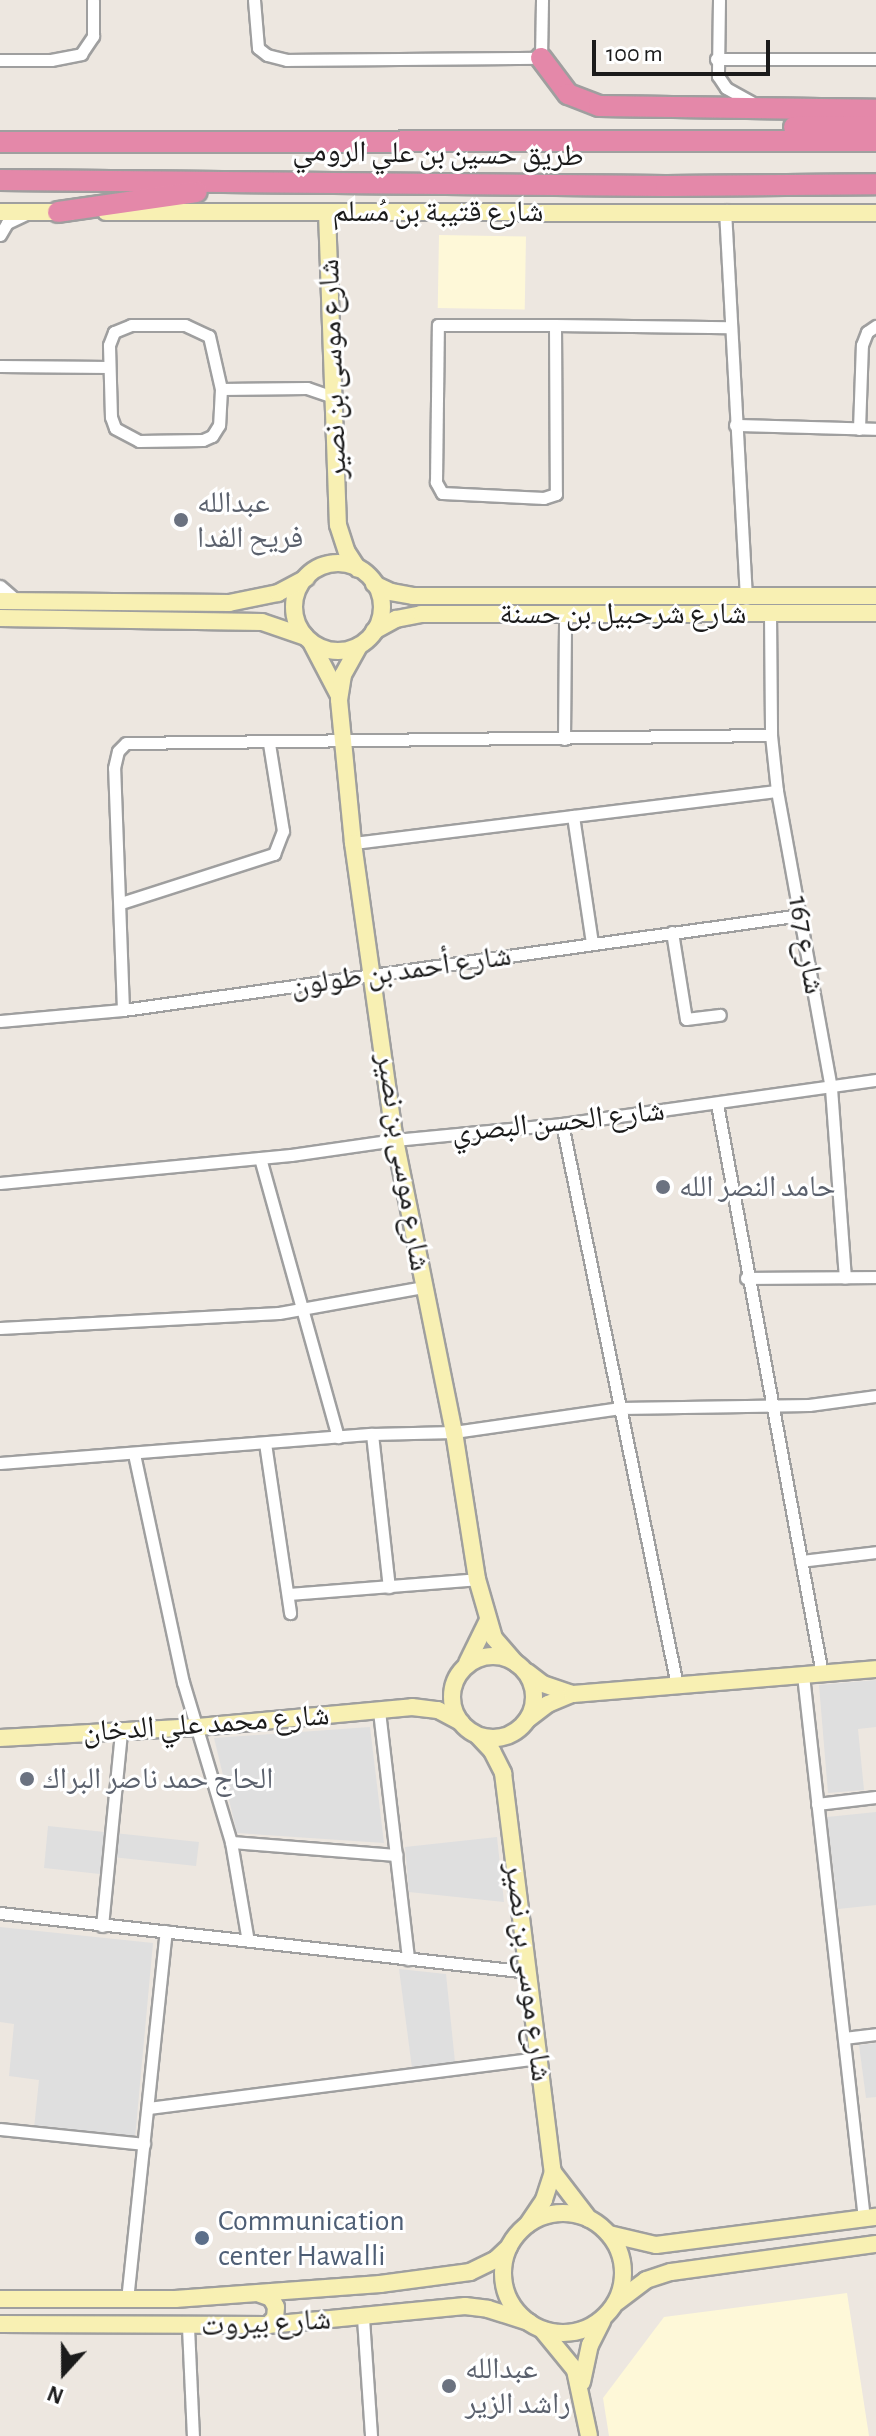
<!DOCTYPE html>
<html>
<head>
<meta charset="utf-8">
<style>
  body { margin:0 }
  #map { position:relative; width:876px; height:2436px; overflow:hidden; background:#ede7e0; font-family:"Alegreya Sans","Noto Naskh Arabic",sans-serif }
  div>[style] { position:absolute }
  .education>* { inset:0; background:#fef8d8; transform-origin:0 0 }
  .parking>* { inset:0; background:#dfdfdf }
  .roads { filter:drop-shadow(2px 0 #9f9f9f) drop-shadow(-2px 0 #9f9f9f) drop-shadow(0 2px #9f9f9f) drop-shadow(0 -2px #9f9f9f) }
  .street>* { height:11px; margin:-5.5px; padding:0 5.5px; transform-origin:5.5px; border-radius:5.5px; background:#fff }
  .secondary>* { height:16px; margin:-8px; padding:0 8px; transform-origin:8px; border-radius:8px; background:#f8f0b3 }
  .secondary>.ring { margin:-8px; padding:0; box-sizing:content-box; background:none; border:16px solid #f8f0b3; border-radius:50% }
  .highway>* { height:20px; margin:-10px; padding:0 10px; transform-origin:10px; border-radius:10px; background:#e488a9 }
  .dots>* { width:22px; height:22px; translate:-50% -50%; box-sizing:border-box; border:4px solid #fff; border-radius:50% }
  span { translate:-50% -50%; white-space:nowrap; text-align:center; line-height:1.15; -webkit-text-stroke:6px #fff; paint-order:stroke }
  .street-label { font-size:30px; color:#1b1b1b }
  .worship-label { font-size:30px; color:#5b616d }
  .left { translate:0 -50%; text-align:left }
  .service-label { font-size:30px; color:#4e5e75 }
  .north { position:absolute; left:24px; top:2332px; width:80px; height:80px; -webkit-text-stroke:6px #fff; paint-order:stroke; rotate:201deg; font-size:22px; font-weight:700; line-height:32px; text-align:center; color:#1b1b1b }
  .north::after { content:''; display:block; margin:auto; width:28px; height:36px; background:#1b1b1b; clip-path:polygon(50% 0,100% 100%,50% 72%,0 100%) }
  .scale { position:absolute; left:592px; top:40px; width:178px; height:36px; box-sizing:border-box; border:4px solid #1b1b1b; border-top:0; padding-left:10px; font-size:24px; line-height:28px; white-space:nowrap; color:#1b1b1b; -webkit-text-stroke:6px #fff; paint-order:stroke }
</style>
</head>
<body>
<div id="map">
  <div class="education">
    <i style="left:439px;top:235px;width:87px;height:73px;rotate:1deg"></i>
    <i style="clip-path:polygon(847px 2293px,869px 2436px,609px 2436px,603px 2398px,664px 2317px)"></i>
  </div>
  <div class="parking">
    <i style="clip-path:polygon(876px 1680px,876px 1727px,858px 1729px,864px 1790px,828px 1793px,819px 1685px)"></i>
    <i style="clip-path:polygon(370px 1727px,384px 1843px,237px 1833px,214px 1738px)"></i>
    <i style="clip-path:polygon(876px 1812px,876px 1905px,838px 1909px,827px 1817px)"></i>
    <i style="clip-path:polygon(48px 1826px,199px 1842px,196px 1866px,103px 1856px,100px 1874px,44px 1868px)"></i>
    <i style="clip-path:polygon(497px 1837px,504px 1902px,409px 1892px,405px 1847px)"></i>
    <i style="clip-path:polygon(0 1927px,153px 1943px,135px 2138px,34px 2128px,39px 2080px,9px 2076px,14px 2024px,0 2022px)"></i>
    <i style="clip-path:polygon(399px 1969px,446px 1974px,455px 2062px,412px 2068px)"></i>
    <i style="clip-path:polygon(876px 2043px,876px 2097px,866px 2098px,859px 2045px)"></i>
  </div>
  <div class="roads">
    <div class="street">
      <i style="left:254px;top:0;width:48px;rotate:85.2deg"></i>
      <i style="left:258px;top:48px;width:11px;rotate:38deg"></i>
      <i style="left:267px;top:55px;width:21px;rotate:14deg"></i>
      <i style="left:287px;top:60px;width:254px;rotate:-0.5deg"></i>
      <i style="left:541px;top:58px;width:58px;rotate:-89deg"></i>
      <i style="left:719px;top:0;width:76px;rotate:90.8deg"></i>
      <i style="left:718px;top:76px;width:14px;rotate:56deg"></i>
      <i style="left:726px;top:88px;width:29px;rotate:29deg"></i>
      <i style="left:716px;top:59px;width:160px"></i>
      <i style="left:0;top:60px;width:51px"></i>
      <i style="left:51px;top:60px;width:31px;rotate:-11deg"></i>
      <i style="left:81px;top:54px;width:22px;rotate:-56deg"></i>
      <i style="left:93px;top:36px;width:36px;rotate:-90deg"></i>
      <i style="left:725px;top:210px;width:389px;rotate:86.9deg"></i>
      <i style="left:0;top:235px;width:14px;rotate:-60deg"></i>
      <i style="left:7px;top:223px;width:21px;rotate:-25deg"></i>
      <i style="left:131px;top:325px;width:54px"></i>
      <i style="left:185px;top:325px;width:26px;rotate:25deg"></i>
      <i style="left:209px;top:336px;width:54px;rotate:77.2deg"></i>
      <i style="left:221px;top:389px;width:36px;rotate:93deg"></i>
      <i style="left:219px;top:425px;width:13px;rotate:122deg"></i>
      <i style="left:212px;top:436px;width:10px;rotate:156deg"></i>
      <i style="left:203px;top:440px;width:64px;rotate:179.1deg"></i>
      <i style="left:139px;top:441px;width:27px;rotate:-152deg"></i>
      <i style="left:115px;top:428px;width:12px;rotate:-110deg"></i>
      <i style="left:111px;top:417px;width:72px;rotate:-91.6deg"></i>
      <i style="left:109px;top:345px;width:14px;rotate:-69deg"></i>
      <i style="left:114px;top:332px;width:18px;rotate:-22deg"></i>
      <i style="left:555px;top:325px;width:169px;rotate:89.7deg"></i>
      <i style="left:556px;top:494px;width:13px;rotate:162deg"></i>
      <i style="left:544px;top:498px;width:102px;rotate:-177.2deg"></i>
      <i style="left:442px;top:493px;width:13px;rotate:-119deg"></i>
      <i style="left:436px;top:482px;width:157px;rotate:-89.3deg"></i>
      <i style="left:438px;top:325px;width:117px"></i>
      <i style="left:555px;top:325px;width:174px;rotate:0.7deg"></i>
      <i style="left:0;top:366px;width:109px;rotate:0.5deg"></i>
      <i style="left:221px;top:389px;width:86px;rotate:-0.7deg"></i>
      <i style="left:307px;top:388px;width:28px;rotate:19deg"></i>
      <i style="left:735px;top:425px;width:141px;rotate:1.6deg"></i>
      <i style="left:859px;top:429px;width:84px;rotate:-88deg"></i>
      <i style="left:862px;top:345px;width:14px;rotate:-69deg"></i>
      <i style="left:867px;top:332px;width:11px;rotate:-34deg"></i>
      <i style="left:0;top:586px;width:23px;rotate:41deg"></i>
      <i style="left:770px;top:613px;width:122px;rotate:89.5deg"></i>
      <i style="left:771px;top:735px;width:56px;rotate:83.9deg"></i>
      <i style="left:777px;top:791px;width:302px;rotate:79.7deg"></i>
      <i style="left:831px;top:1088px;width:190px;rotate:85.8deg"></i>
      <i style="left:564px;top:739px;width:125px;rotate:-89.5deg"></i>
      <i style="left:573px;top:816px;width:128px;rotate:81.5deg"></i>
      <i style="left:353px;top:843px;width:427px;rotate:-7deg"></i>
      <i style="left:121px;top:903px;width:161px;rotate:-17.8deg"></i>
      <i style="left:274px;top:854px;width:25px;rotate:-69deg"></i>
      <i style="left:283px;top:831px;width:88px;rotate:-99.1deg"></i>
      <i style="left:672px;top:932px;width:88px;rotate:80.9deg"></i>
      <i style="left:686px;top:1019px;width:34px;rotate:-7deg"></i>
      <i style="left:123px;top:1010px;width:242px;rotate:-92.1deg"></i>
      <i style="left:114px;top:768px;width:17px;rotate:-77deg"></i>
      <i style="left:118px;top:751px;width:11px;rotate:-45deg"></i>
      <i style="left:126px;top:743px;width:645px;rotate:-0.71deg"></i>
      <i style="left:0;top:1021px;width:123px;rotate:-5.1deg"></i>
      <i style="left:123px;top:1010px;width:685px;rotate:-7.98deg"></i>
      <i style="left:717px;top:1104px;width:580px;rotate:79.56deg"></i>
      <i style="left:562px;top:1124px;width:573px;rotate:78.42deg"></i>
      <i style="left:260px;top:1158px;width:290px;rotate:74.4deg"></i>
      <i style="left:0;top:1183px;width:292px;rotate:-5.5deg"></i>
      <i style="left:291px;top:1155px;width:105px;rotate:-8.2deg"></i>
      <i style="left:395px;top:1140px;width:168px;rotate:-5.5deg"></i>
      <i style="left:562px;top:1124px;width:317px;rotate:-8deg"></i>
      <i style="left:746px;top:1278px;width:130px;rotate:-0.4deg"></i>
      <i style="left:0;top:1328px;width:279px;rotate:-3.1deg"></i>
      <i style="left:279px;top:1313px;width:146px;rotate:-10.2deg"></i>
      <i style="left:372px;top:1434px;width:154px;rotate:83.7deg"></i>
      <i style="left:265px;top:1443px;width:172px;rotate:81.6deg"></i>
      <i style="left:134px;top:1454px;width:233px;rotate:77.9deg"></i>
      <i style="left:183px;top:1682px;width:167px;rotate:73.3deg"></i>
      <i style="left:231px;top:1842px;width:100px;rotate:80.3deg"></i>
      <i style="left:0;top:1463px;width:373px;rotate:-4.5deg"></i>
      <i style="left:372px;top:1434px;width:82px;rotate:-1.4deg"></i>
      <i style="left:454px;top:1432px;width:168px;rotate:-8.2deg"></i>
      <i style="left:620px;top:1408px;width:189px;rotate:-0.9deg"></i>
      <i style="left:809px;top:1405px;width:68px;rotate:-7.7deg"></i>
      <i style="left:801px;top:1561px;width:76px;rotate:-6.8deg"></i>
      <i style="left:288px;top:1594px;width:190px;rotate:-4.5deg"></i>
      <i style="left:803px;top:1675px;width:547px;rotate:83.6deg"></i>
      <i style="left:379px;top:1711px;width:250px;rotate:83.3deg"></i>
      <i style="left:817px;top:1804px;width:59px;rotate:-6.8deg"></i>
      <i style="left:231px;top:1842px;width:166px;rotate:4.5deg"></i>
      <i style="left:0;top:1913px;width:532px;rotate:6.36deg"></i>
      <i style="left:102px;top:1926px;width:196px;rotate:-84.4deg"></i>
      <i style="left:844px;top:2038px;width:32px;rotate:-7deg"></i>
      <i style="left:148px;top:2108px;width:394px;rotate:-7.3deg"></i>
      <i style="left:0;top:2129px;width:145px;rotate:5.9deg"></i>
      <i style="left:127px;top:2300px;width:371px;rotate:-84deg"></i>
      <i style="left:363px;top:2318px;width:118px;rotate:86.1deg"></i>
      <i style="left:188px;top:2327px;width:109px;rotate:87.4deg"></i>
    </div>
    <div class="secondary">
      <i style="left:0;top:212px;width:70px"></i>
      <i style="left:106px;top:212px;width:770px;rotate:0.07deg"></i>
      <i style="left:327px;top:212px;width:313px;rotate:88deg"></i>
      <i style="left:338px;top:525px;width:28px;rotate:72deg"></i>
      <i style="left:347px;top:552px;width:20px;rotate:57deg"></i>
      <i class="ring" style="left:294px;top:563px;width:72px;height:72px"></i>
      <i style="left:374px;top:584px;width:19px;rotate:25deg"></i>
      <i style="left:391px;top:592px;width:22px;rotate:10deg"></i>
      <i style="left:413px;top:596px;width:463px"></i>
      <i style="left:0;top:601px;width:229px;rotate:0.5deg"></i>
      <i style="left:229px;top:603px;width:50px;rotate:-11.5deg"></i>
      <i style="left:278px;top:593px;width:32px;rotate:-28deg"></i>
      <i style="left:0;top:618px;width:262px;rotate:0.9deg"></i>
      <i style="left:262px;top:622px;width:46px;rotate:18.8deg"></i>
      <i style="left:374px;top:631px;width:25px;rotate:-29deg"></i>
      <i style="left:396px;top:619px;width:25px;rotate:-11deg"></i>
      <i style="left:421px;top:614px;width:455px;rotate:-0.1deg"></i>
      <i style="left:312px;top:644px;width:56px;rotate:62.5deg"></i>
      <i style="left:359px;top:646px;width:33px;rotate:119deg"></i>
      <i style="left:343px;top:675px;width:25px;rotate:99deg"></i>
      <i style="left:339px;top:700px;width:144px;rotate:84.4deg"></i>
      <i style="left:353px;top:843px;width:300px;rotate:82deg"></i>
      <i style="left:395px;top:1140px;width:298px;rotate:78.6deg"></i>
      <i style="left:454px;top:1432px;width:149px;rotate:81.1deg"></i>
      <i style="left:477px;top:1579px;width:61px;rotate:73.9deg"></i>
      <i style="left:494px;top:1638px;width:33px;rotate:49deg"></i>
      <i class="ring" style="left:452px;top:1656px;width:66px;height:66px"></i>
      <i style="left:467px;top:1663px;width:46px;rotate:-64deg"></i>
      <i style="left:527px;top:1672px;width:20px;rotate:37deg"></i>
      <i style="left:543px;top:1684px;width:31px;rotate:19deg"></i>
      <i style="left:528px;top:1719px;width:25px;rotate:-37deg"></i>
      <i style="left:548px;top:1704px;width:26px;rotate:-23deg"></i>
      <i style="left:572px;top:1694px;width:305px;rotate:-4.7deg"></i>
      <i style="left:478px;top:1736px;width:21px;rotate:47deg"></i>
      <i style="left:492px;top:1751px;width:25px;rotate:63deg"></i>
      <i style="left:503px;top:1773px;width:402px;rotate:82.9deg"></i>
      <i style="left:553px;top:2172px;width:29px;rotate:108deg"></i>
      <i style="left:544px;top:2200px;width:29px;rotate:124deg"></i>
      <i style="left:0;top:1738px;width:198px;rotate:-3.2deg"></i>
      <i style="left:198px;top:1727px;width:215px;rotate:-5.3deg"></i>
      <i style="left:412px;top:1707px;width:26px;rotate:7deg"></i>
      <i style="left:438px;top:1710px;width:26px;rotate:28deg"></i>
      <i style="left:553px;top:2172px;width:59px;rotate:52.5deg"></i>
      <i class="ring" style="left:503px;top:2213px;width:104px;height:104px"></i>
      <i style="left:609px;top:2234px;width:48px;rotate:13.2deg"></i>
      <i style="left:656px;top:2245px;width:222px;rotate:-7.3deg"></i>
      <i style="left:260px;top:2294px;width:12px;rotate:20deg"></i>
      <i style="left:271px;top:2298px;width:10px;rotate:61deg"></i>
      <i style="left:276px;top:2307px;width:11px;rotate:95deg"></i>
      <i style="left:275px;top:2318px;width:10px;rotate:135deg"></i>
      <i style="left:0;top:2299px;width:175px"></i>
      <i style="left:175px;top:2299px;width:206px;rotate:-4.2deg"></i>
      <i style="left:380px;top:2284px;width:91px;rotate:-7.6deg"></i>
      <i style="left:470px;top:2272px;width:28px;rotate:-26deg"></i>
      <i style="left:495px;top:2260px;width:19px;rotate:-43deg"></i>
      <i style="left:617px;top:2302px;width:36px;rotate:-37deg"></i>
      <i style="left:646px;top:2280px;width:26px;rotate:-18deg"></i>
      <i style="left:671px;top:2272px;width:207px;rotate:-7.8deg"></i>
      <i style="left:0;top:2324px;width:268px;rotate:0.2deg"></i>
      <i style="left:268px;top:2325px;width:198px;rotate:-5.5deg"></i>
      <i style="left:465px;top:2306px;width:23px;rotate:7deg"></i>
      <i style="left:488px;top:2309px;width:43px;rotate:17.6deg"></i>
      <i style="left:543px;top:2331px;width:50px;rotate:50.6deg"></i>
      <i style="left:575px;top:2370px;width:67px;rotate:78deg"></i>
      <i style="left:582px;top:2382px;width:38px;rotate:-78deg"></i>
      <i style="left:590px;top:2345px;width:27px;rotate:-63deg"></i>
    </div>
    <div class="highway">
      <i style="left:541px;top:58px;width:45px;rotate:53.1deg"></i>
      <i style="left:568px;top:94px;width:33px;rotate:21deg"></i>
      <i style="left:599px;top:106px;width:277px;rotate:0.8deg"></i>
      <i style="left:794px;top:127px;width:82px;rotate:-0.7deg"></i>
      <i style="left:0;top:142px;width:876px;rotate:-0.07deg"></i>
      <i style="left:0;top:180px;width:666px;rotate:0.52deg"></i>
      <i style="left:666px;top:186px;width:210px;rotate:-0.5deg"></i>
      <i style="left:58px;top:212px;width:140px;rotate:-8.2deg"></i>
    </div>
  </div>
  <div class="dots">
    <i style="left:181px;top:520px;background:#6b7280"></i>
    <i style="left:663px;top:1187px;background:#6b7280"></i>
    <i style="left:27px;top:1779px;background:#6b7280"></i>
    <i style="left:202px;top:2238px;background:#5c6f8a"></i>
    <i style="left:449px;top:2386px;background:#6b7280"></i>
  </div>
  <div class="street-label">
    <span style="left:438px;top:154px;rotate:1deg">طريق حسين بن علي الرومي</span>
    <span style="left:438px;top:212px">شارع قتيبة بن مُسلم</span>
    <span style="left:333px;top:369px;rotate:-92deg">شارع موسى بن نصير</span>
    <span style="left:623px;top:614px">شارع شرحبيل بن حسنة</span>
    <span style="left:806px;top:945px;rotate:80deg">شارع 167</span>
    <span style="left:401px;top:971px;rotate:-8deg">شارع أحمد بن طولون</span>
    <span style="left:558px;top:1122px;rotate:-6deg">شارع الحسن البصري</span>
    <span style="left:403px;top:1162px;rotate:81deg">شارع موسى بن نصير</span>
    <span style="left:206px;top:1724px;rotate:-4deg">شارع محمد علي الدخان</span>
    <span style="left:528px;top:1972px;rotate:83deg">شارع موسى بن نصير</span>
    <span style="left:266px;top:2323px;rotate:-3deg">شارع بيروت</span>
  </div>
  <div class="worship-label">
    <span class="left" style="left:197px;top:520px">عبدالله<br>فريح الفدا</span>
    <span class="left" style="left:679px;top:1187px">حامد النصر الله</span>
    <span class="left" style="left:43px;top:1779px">الحاج حمد ناصر البراك</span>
    <span class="left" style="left:465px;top:2386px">عبدالله<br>راشد الزير</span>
  </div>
  <div class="service-label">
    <span class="left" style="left:218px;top:2238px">Communication<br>center Hawalli</span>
  </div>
  <div class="north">N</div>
  <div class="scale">100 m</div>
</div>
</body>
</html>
